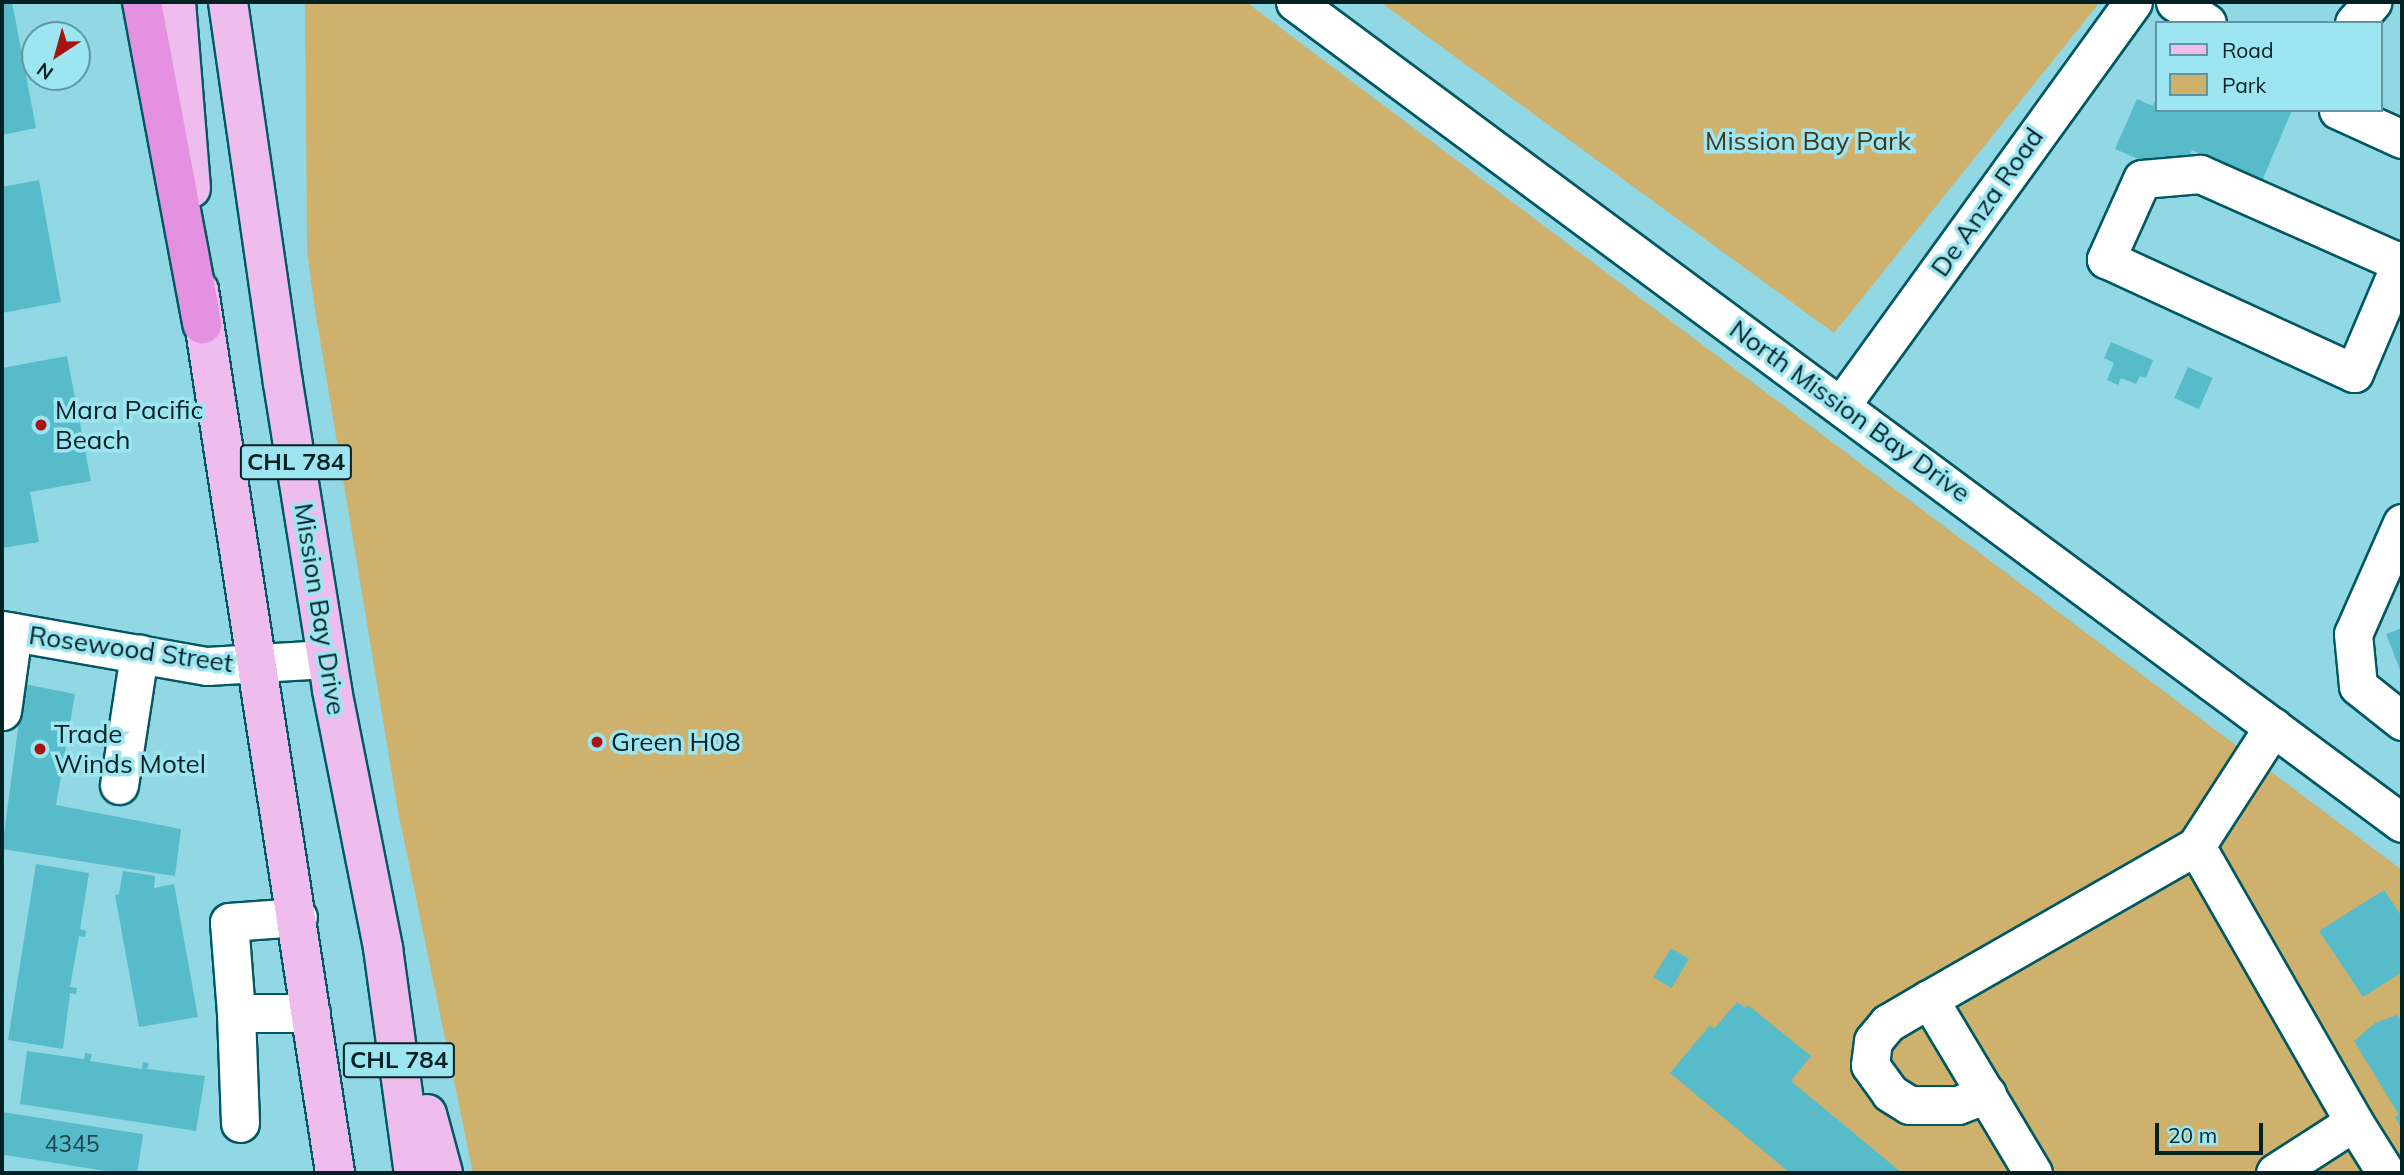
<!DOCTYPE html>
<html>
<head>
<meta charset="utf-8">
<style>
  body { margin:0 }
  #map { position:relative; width:2404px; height:1175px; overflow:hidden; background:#91d8e4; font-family:Mulish,sans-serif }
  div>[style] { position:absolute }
  .green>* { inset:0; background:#cdb16c }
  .building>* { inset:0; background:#58bbca; transform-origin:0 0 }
  .roads { filter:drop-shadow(2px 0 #005862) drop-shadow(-2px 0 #005862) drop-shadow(0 2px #005862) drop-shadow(0 -2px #005862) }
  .minor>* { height:37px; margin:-18.5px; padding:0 18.5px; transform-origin:18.5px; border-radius:18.5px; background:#fff }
  .major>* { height:38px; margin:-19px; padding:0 19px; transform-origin:19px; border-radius:19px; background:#efbded }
  .highway>* { height:38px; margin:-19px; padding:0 19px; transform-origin:19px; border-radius:19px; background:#e491e1 }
  .dots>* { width:19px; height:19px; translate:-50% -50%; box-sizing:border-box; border:4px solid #9de6f1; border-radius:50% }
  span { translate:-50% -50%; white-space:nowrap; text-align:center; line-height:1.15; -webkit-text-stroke:7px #9de6f1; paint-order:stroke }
  .number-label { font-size:23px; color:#18484e }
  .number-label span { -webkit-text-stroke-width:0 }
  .shield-label span { padding:2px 5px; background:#9de6f1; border:2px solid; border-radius:5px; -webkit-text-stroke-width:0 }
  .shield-label { font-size:24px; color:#022125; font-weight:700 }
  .park-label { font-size:26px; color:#443819 }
  .street-label { font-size:26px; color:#022125 }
  .poi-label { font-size:26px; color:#022125 }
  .left { translate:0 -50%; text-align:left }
  .frame { position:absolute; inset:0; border:4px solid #022125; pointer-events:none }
  .legend { position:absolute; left:2155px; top:21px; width:228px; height:91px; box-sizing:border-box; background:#9de6f1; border:2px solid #5f979f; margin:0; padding:9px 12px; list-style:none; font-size:21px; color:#022125 }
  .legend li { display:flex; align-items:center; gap:14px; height:35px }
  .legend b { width:35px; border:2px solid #5f979f }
  .north { position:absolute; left:21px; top:21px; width:70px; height:70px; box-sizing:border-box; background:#9de6f1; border:2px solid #5f979f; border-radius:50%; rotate:216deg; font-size:19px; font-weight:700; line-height:28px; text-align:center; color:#022125 }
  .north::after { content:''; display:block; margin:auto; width:24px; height:32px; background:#a81412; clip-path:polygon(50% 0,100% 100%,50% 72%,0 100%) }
  .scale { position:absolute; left:2155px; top:1123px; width:108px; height:32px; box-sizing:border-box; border:4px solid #022125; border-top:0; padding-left:9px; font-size:21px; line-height:24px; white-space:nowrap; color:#022125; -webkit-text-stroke:5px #9de6f1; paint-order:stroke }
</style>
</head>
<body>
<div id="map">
  <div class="green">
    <i style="clip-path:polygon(305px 2px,1246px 2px,2402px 870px,2402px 1173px,473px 1173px,398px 811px,314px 303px,307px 251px)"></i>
    <i style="clip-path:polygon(1380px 2px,2100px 2px,1834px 333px)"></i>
  </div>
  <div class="building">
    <i style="clip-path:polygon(2px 2px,12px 2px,36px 128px,2px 135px)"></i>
    <i style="clip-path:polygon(2157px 96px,2157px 110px,2292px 110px,2262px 181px,2192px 150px,2185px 166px,2152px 165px,2115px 149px,2137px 99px,2153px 106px)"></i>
    <i style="clip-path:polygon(39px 180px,61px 302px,2px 313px,2px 187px)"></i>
    <i style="clip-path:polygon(2111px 342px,2153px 360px,2146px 378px,2140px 376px,2136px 384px,2121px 378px,2118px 385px,2107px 380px,2114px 363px,2104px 358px)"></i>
    <i style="clip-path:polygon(67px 356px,91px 481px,30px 492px,39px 542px,2px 548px,2px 368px)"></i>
    <i style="left:2188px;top:367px;width:27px;height:34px;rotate:24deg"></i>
    <i style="clip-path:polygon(2402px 628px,2402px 675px,2386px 634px)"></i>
    <i style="clip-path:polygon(24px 684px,75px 694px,56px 805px,181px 829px,175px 876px,2px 849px)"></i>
    <i style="clip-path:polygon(36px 864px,89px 873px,80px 929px,86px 931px,85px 937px,79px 936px,70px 987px,77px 988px,76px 994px,70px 993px,63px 1049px,8px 1040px)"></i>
    <i style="clip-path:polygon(123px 871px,155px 876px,154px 888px,174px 884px,198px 1017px,139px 1027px,115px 895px,119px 894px)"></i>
    <i style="clip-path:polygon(2384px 890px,2402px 917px,2402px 972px,2363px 997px,2319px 931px)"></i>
    <i style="left:1671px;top:948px;width:21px;height:34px;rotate:31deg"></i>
    <i style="clip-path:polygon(1737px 1002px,1745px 1008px,1748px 1005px,1811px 1056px,1791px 1081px,1902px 1173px,1790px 1173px,1670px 1073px,1710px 1025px,1714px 1029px)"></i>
    <i style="clip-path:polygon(2397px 1015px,2402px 1023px,2402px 1130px,2395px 1117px,2399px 1115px,2354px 1041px,2375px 1023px)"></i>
    <i style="clip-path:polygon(27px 1051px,84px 1059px,85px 1053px,92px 1054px,90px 1061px,142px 1069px,143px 1062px,149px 1063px,147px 1069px,205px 1076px,196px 1131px,20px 1104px)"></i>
    <i style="left:2px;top:1112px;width:143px;height:42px;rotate:9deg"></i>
  </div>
  <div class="roads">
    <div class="minor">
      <i style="left:1295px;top:2px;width:1378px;rotate:36.56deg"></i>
      <i style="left:2175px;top:2px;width:38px;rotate:33deg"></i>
      <i style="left:2354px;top:23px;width:28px;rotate:-49deg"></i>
      <i style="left:2338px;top:110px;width:70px;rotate:24.4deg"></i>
      <i style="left:2401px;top:263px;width:220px;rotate:-156.1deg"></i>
      <i style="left:2200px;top:174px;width:58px;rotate:175.1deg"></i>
      <i style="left:2142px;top:179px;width:88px;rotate:114.2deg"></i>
      <i style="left:2106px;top:259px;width:273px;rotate:24.7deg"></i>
      <i style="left:2354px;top:373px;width:123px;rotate:-67deg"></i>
      <i style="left:1842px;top:404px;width:496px;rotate:-54.1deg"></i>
      <i style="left:2402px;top:523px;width:121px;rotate:113.8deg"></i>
      <i style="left:2353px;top:634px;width:52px;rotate:84.5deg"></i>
      <i style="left:2358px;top:686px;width:56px;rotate:38.5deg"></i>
      <i style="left:2px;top:630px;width:208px;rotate:10deg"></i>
      <i style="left:207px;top:666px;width:120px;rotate:-3.3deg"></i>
      <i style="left:2px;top:711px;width:80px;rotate:-82.1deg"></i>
      <i style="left:119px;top:785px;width:133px;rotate:-81.3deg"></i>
      <i style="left:2196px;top:846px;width:318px;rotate:60.2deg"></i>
      <i style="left:2354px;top:1122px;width:94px;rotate:147.2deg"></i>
      <i style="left:1929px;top:999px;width:48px;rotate:149.7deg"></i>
      <i style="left:1888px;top:1023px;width:23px;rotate:130deg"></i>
      <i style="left:1873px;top:1041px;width:24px;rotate:97deg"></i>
      <i style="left:1870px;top:1065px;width:34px;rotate:54deg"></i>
      <i style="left:1890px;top:1093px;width:22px;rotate:32deg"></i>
      <i style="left:1909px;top:1105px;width:49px"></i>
      <i style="left:1958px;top:1105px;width:31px;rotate:-21deg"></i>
      <i style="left:236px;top:1013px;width:91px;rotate:-94.4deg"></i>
      <i style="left:229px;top:922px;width:69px;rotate:-4.1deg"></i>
      <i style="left:2354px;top:1122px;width:60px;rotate:57.9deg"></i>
      <i style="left:240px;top:1123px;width:110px;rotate:-92.1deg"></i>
      <i style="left:236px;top:1013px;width:75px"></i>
      <i style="left:2033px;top:1173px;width:203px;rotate:-120.9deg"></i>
      <i style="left:1929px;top:999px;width:308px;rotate:-29.8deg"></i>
      <i style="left:2196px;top:846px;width:142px;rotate:-57.1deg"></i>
    </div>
    <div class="major">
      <i style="left:176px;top:2px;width:187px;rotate:85.4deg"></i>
      <i style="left:228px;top:2px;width:385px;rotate:81.8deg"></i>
      <i style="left:283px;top:383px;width:311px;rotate:80.9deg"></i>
      <i style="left:332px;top:690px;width:263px;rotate:78.8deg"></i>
      <i style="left:383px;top:948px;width:227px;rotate:82.2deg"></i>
      <i style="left:199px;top:290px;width:893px;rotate:81.24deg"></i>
      <i style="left:427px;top:1114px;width:61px;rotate:74.8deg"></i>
    </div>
    <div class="highway">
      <i style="left:142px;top:2px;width:328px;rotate:79.4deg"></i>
    </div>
  </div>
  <div class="dots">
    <i style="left:41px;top:425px;background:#a81412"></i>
    <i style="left:597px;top:742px;background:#a81412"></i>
    <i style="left:40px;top:749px;background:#a81412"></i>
  </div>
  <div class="number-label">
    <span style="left:72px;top:1144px">4345</span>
  </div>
  <div class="shield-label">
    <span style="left:296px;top:462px">CHL 784</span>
    <span style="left:399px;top:1060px">CHL 784</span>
  </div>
  <div class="park-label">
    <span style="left:1808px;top:141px">Mission Bay Park</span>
  </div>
  <div class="street-label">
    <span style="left:1987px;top:202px;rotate:-55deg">De Anza Road</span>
    <span style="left:1850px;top:411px;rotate:36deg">North Mission Bay Drive</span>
    <span style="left:320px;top:609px;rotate:81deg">Mission Bay Drive</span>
    <span style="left:131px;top:649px;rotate:8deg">Rosewood Street</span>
  </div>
  <div class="poi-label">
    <span class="left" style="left:55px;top:425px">Mara Pacific<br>Beach</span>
    <span class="left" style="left:54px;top:749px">Trade<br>Winds Motel</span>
    <span class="left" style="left:611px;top:742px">Green H08</span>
  </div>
  <div class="frame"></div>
  <ul class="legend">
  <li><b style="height:9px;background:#efbded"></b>Road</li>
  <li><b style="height:19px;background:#cdb16c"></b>Park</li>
  </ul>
  <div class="north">N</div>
  <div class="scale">20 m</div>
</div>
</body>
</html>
